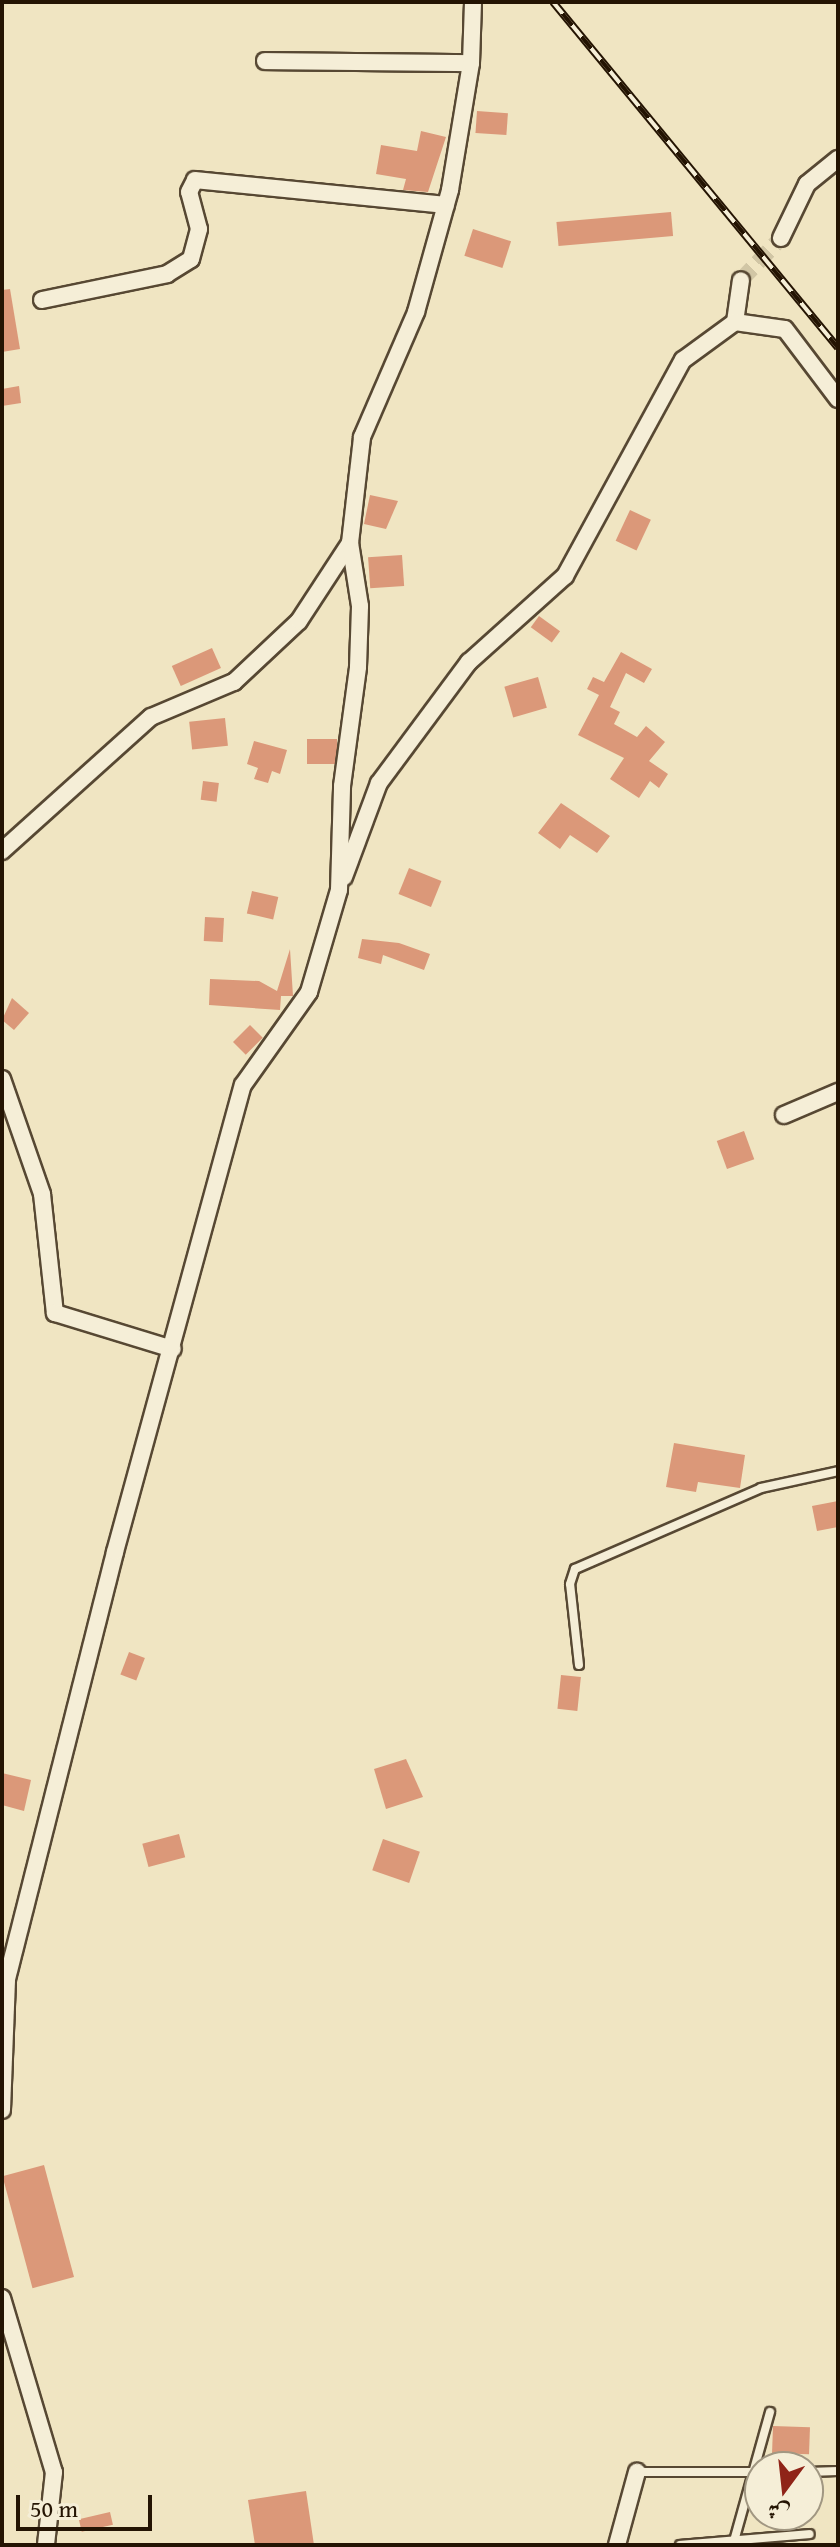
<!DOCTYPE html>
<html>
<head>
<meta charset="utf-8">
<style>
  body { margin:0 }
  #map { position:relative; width:840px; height:2547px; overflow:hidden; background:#f0e5c2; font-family:"Gentium Book Plus",Amiri,serif }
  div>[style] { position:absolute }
  .building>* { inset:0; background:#db9879; transform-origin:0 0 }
  .minor-tunnel>* { height:16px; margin-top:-8px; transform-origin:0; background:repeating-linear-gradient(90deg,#d1c6a5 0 16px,transparent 0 24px) }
  .roads { filter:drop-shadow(2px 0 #574833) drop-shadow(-2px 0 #574833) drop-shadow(0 2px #574833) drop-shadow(0 -2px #574833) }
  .service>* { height:8px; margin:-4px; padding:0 4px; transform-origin:4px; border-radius:4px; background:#f5eed7 }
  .minor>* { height:16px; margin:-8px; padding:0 8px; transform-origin:8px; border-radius:8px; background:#f5eed7 }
  .rail>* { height:8px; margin-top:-4px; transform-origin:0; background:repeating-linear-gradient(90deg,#f5eed7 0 15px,#241403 0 30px); box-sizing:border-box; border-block:2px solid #241403 }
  span { translate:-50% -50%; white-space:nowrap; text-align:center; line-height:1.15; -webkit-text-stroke:8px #f5eed7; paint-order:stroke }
  .frame { position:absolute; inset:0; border:4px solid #241403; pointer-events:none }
  .north { position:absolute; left:744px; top:2451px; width:80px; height:80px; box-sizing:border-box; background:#f5eed7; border:2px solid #a19782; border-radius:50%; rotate:195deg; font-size:22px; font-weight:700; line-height:32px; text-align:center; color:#241403 }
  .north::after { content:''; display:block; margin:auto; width:28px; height:36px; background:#8f2418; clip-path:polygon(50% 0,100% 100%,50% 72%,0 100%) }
  .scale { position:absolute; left:16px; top:2495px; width:136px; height:36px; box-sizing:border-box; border:4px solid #241403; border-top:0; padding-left:10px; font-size:24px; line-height:28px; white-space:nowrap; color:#241403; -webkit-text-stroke:6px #f5eed7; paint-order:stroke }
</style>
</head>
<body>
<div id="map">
  <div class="building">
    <i style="left:477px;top:111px;width:31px;height:22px;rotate:4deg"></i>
    <i style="clip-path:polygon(421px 131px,446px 137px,428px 192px,403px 190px,406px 179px,376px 174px,381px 145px,417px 151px)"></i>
    <i style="left:671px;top:212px;width:24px;height:115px;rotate:85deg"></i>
    <i style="left:473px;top:229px;width:40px;height:28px;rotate:18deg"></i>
    <i style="clip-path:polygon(10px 289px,20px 349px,2px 352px,2px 290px)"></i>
    <i style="clip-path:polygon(19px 386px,21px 403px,2px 406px,2px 389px)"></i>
    <i style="clip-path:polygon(370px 495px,398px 501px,386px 529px,364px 524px)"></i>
    <i style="left:630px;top:510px;width:23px;height:34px;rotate:25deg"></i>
    <i style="left:402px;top:555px;width:31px;height:34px;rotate:86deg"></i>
    <i style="left:539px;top:616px;width:26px;height:14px;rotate:36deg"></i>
    <i style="left:212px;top:648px;width:22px;height:44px;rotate:66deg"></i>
    <i style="clip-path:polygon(621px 652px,652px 669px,644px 683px,626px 673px,610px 707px,620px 712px,614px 724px,637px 737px,646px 726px,665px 742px,649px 761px,668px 774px,659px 788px,650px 781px,639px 798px,610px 779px,624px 758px,578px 735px,599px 695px,587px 689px,593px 677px,604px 682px)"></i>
    <i style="left:538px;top:677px;width:32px;height:35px;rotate:74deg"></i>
    <i style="left:225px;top:718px;width:28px;height:36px;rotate:84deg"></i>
    <i style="left:307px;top:739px;width:30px;height:25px"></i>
    <i style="clip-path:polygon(254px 741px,287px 750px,280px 774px,272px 771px,268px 783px,254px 779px,258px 768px,247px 764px)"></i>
    <i style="left:203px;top:781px;width:16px;height:19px;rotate:7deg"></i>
    <i style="clip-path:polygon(561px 803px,610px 836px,597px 853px,570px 835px,560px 849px,538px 833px)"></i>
    <i style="left:409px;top:868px;width:35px;height:28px;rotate:22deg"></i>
    <i style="left:252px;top:891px;width:27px;height:23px;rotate:13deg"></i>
    <i style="left:205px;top:917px;width:19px;height:24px;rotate:3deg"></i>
    <i style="clip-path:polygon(362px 939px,399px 943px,430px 954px,424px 970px,383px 955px,381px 964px,358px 958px)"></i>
    <i style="clip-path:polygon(290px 949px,293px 996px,281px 996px,280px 1010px,209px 1005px,210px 979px,259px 981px,277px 991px)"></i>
    <i style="clip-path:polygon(12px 998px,29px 1013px,14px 1030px,2px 1020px)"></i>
    <i style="left:250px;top:1025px;width:18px;height:24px;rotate:45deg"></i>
    <i style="left:744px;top:1131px;width:30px;height:29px;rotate:70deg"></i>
    <i style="clip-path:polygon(674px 1443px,745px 1455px,740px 1488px,698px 1482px,696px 1492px,666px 1487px)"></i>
    <i style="clip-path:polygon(838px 1501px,838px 1527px,817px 1531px,812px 1506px)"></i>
    <i style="left:129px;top:1652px;width:17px;height:24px;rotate:21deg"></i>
    <i style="left:561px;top:1675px;width:20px;height:34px;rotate:6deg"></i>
    <i style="clip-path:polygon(406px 1759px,423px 1797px,386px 1809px,374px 1769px)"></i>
    <i style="clip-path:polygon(2px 1773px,31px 1780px,24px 1811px,2px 1805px)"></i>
    <i style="left:179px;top:1834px;width:24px;height:38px;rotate:75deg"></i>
    <i style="left:383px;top:1839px;width:39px;height:33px;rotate:19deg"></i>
    <i style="left:44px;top:2165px;width:116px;height:43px;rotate:75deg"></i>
    <i style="left:773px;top:2426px;width:37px;height:27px;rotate:2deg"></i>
    <i style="clip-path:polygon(306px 2491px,314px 2545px,255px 2545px,248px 2500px)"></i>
    <i style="left:110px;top:2512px;width:13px;height:32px;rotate:77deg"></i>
  </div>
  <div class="minor-tunnel">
    <i style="left:741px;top:280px;width:58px;rotate:-46.4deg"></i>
  </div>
  <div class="roads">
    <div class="service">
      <i style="left:579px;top:1665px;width:81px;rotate:-96.3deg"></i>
      <i style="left:570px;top:1584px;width:16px;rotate:-72deg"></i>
      <i style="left:575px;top:1569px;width:203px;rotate:-23.5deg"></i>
      <i style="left:761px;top:1488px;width:79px;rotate:-12.4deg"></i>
      <i style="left:637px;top:2472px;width:123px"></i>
      <i style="left:808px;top:2472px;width:30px;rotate:-2deg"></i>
      <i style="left:734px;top:2541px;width:134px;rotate:-74.4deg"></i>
      <i style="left:680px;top:2545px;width:130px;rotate:-4.8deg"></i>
    </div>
    <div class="minor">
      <i style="left:265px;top:61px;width:206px;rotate:0.6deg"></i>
      <i style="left:781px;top:238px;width:60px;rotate:-64.3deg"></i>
      <i style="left:807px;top:184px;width:40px;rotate:-39deg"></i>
      <i style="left:42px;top:300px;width:128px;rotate:-11.7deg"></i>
      <i style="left:167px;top:274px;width:28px;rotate:-32deg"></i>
      <i style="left:191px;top:259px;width:31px;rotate:-75deg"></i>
      <i style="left:199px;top:229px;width:38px;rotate:-105deg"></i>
      <i style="left:189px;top:192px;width:13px;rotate:-63deg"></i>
      <i style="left:195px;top:180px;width:252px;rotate:5.7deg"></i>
      <i style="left:735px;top:322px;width:42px;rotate:-81.9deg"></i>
      <i style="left:2px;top:851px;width:200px;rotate:-42deg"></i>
      <i style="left:151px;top:717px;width:90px;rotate:-22.9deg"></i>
      <i style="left:234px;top:682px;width:89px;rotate:-43.2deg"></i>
      <i style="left:299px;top:621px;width:93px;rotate:-56.8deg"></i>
      <i style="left:344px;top:877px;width:100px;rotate:-69.6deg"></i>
      <i style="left:379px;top:783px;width:151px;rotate:-53.4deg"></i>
      <i style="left:469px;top:662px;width:129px;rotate:-41.9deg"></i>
      <i style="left:565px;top:576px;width:246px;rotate:-61.4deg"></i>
      <i style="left:683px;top:360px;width:64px;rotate:-36.2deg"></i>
      <i style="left:735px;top:322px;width:50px;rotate:8deg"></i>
      <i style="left:785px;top:329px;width:88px;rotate:52.9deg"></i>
      <i style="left:2px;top:1079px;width:122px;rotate:70.8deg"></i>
      <i style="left:42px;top:1194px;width:120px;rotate:83.8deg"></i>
      <i style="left:55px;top:1313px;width:123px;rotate:17deg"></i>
      <i style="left:784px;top:1115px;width:59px;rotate:-23.1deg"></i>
      <i style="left:2px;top:2110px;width:131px;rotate:-87.8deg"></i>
      <i style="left:7px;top:1979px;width:440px;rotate:-75.8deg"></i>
      <i style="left:115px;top:1552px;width:484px;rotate:-74.7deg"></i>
      <i style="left:243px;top:1085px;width:114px;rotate:-54.6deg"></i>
      <i style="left:309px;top:992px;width:106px;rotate:-73.6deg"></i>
      <i style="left:339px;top:890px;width:104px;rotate:-88.3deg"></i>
      <i style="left:342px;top:786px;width:120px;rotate:-82.3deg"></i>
      <i style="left:358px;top:667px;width:61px;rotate:-88.1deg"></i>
      <i style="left:360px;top:606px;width:64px;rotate:-99deg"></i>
      <i style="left:350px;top:543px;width:107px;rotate:-83.5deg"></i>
      <i style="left:362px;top:437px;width:136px;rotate:-66.6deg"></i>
      <i style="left:416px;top:312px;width:127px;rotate:-74.4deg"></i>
      <i style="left:450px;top:190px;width:129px;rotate:-80.6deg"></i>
      <i style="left:471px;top:63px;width:61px;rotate:-88.1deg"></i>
      <i style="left:2px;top:2298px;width:182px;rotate:73.4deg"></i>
      <i style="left:54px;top:2472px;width:73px;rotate:96.3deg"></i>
      <i style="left:617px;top:2545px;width:76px;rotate:-74.7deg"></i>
    </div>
  </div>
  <div class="rail">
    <i style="left:553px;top:2px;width:448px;rotate:50.5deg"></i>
  </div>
  <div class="frame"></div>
  <div class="north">ش</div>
  <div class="scale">50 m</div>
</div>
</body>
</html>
